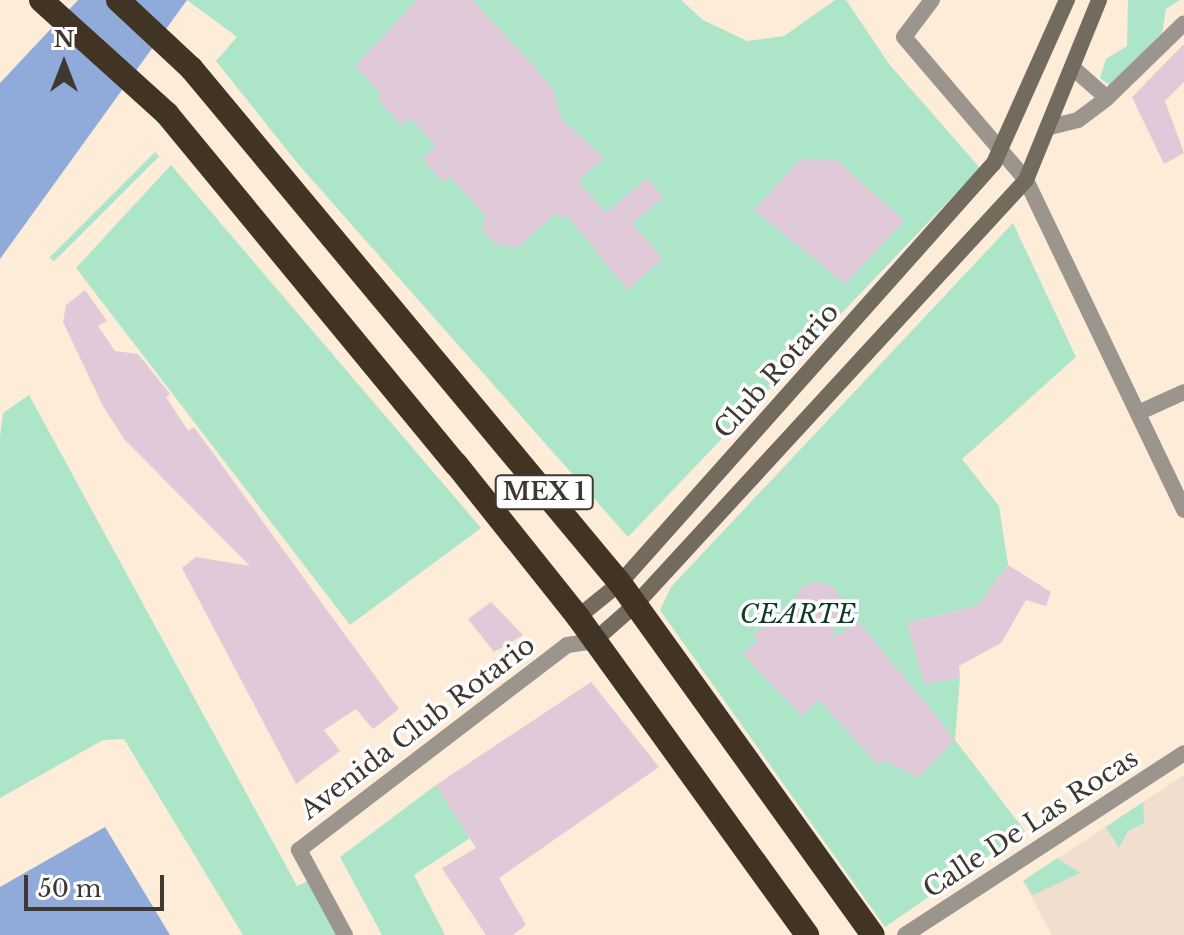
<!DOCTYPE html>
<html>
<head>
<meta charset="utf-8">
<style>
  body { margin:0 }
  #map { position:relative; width:1184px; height:935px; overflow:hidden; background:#fdecd8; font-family:"Libre Baskerville",serif }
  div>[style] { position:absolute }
  .medical>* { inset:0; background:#f0dece }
  .green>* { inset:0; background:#ade5c9; transform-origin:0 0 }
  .water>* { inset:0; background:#90abd9 }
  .building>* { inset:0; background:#e0c9d8 }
  .street>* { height:16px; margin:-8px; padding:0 8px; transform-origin:8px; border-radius:8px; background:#9c958d }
  .secondary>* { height:16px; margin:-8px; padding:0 8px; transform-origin:8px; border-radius:8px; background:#746b5f }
  .highway>* { height:24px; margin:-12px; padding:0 12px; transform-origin:12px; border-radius:12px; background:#413424 }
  span { translate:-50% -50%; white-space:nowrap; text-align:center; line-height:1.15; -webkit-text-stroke:7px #fff; paint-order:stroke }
  .shield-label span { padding:2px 6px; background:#fff; border:2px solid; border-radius:6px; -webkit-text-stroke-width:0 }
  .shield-label { font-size:24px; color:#3f3830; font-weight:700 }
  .street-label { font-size:26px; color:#3f3830 }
  .park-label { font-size:26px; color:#0b3c29; font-style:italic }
  .north { position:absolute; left:24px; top:24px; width:80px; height:80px; -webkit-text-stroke:6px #fff; paint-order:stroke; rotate:0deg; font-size:22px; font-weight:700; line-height:32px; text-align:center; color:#3f3830 }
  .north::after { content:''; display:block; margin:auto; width:28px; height:36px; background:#3f3830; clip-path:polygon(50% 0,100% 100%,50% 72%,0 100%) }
  .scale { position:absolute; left:24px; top:875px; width:140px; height:36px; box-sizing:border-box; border:4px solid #3f3830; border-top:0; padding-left:10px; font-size:24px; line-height:28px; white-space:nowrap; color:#3f3830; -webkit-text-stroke:6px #fff; paint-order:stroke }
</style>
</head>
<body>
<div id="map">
  <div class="medical">
    <i style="clip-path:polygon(1184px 775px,1184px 935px,1052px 935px,1023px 881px)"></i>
  </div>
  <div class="green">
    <i style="clip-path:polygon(187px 0,681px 0,703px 20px,747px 41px,784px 36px,835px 0,846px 0,889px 64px,980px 168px,628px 537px,298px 164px,216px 61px,237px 37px)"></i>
    <i style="clip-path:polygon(1128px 0,1180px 0,1166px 9px,1162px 33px,1111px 86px,1100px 78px,1106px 59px,1127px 46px)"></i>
    <i style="left:155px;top:152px;width:6px;height:149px;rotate:45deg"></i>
    <i style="clip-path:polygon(171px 165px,481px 528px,350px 625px,76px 268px)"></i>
    <i style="clip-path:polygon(1013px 223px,1076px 357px,962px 459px,999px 506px,1008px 565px,977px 606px,907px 623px,926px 683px,960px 678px,955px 740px,1025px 831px,885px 927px,660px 610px,671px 587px)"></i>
    <i style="clip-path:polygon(29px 395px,297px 886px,316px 877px,352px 935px,243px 935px,124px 739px,103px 740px,0 798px,0 437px,3px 413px)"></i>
    <i style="clip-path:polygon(436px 785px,470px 838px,414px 875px,445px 935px,382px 935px,340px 857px)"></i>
    <i style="clip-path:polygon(1143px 802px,1144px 823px,1128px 831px,1119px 848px,1106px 827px)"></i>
    <i style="clip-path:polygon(1057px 858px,1080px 873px,1033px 895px,1023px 881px)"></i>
  </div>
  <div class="water">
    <i style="clip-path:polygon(78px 0,187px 0,0 259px,0 83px)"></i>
    <i style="clip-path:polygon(105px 827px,170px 935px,0 935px,0 887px)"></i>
  </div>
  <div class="building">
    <i style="clip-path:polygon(417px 0,472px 0,525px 56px,553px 89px,561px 118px,604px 158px,578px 181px,606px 213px,647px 178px,663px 197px,632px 224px,663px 258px,628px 290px,566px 215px,561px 219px,556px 213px,517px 248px,496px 244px,483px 231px,485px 215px,449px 176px,443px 182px,422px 158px,436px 146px,410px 118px,402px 126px,377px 98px,381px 94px,355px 66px)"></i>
    <i style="clip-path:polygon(1184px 44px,1184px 82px,1165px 101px,1184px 153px,1164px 164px,1132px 97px)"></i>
    <i style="clip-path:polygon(801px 159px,837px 160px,904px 221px,845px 284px,754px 210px)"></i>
    <i style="clip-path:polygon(85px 290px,107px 321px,98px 326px,115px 351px,138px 354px,170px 394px,166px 397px,188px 431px,194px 427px,399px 709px,373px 729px,356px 709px,324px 730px,340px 751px,296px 784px,182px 568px,196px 557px,250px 566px,124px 439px,103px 406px,63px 322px,66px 305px)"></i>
    <i style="clip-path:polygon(1008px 565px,1051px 592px,1046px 606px,1026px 600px,1001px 643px,959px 666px,960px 678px,924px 684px,907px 623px,977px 606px)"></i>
    <i style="clip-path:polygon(816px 581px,834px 587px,843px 602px,832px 638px,859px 622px,955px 740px,918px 778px,885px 760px,878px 765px,818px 699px,802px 716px,742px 654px,758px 640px,753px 634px,794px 608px,800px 588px)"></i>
    <i style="clip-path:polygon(491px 602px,523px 635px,494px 652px,468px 619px)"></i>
    <i style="clip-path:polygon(591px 682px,659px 767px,499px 878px,526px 925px,513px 935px,486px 935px,442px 868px,476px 848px,436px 785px)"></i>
  </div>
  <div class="street">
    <i style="left:932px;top:0;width:46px;rotate:127.1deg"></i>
    <i style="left:904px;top:37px;width:188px;rotate:49.5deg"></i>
    <i style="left:1026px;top:180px;width:366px;rotate:64.4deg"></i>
    <i style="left:1073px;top:68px;width:45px;rotate:41.4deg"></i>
    <i style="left:1050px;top:127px;width:29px;rotate:-14deg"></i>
    <i style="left:1078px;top:120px;width:36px;rotate:-37deg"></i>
    <i style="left:1107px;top:98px;width:107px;rotate:-44.2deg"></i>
    <i style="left:1140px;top:412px;width:48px;rotate:-24.4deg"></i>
    <i style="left:345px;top:935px;width:97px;rotate:-118.4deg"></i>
    <i style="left:299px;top:850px;width:337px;rotate:-37.4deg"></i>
    <i style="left:567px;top:645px;width:27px;rotate:-8deg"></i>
    <i style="left:905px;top:935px;width:333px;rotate:-33.1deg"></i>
  </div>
  <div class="secondary">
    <i style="left:578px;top:617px;width:54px;rotate:-39deg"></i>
    <i style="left:620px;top:583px;width:562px;rotate:-48.32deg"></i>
    <i style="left:994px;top:163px;width:179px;rotate:-65.9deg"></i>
    <i style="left:594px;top:641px;width:56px;rotate:-41.4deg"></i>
    <i style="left:636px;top:604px;width:576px;rotate:-47.39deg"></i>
    <i style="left:1026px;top:180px;width:194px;rotate:-67.9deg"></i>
  </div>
  <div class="highway">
    <i style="left:41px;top:0;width:170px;rotate:42.1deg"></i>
    <i style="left:167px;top:114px;width:454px;rotate:50.5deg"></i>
    <i style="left:456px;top:464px;width:196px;rotate:51.4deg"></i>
    <i style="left:578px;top:617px;width:392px;rotate:54.2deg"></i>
    <i style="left:118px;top:0;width:100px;rotate:43deg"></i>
    <i style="left:191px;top:68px;width:670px;rotate:50.21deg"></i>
    <i style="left:620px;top:583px;width:433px;rotate:54.3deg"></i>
  </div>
  <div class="shield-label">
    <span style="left:544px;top:492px">MEX 1</span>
  </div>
  <div class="street-label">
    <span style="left:777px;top:371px;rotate:-48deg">Club Rotario</span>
    <span style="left:418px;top:728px;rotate:-37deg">Avenida Club Rotario</span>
    <span style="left:1031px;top:824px;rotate:-33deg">Calle De Las Rocas</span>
  </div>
  <div class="park-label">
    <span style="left:798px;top:615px">CEARTE</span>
  </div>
  <div class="north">N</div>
  <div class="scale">50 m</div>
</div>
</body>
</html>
